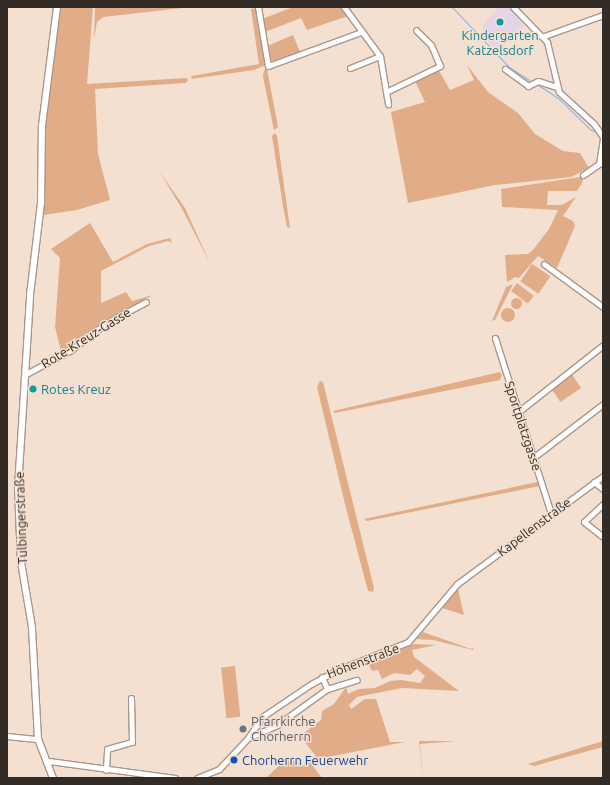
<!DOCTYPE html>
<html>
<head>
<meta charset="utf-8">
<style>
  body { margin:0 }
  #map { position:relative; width:610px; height:785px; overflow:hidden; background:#f4e0d1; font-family:Ubuntu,sans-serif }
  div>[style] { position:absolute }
  .education>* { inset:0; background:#e4d4e6 }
  .green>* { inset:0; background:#e0ad88; transform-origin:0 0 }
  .round { border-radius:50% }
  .stream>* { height:1px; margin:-0.5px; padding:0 0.5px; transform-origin:0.5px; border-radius:0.5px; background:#82ade5 }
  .roads { filter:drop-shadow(1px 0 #aa978a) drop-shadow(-1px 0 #aa978a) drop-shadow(0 1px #aa978a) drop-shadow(0 -1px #aa978a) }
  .minor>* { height:5px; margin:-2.5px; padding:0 2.5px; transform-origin:2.5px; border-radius:2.5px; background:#fff }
  .major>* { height:6px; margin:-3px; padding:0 3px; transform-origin:3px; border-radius:3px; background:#fff }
  .dots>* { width:11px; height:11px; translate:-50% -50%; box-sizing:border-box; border:2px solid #f4e0d1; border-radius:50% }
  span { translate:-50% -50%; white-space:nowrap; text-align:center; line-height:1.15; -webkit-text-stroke:3px #f4e0d1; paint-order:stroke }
  .culture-label { font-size:13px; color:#0d838f }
  .left { translate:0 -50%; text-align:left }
  .street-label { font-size:13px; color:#332c26 }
  .worship-label { font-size:13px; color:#5b616d }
  .transit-label { font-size:13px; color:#164399 }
  .frame { position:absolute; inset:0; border:8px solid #332c26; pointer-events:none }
</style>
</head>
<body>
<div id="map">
  <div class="education">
    <i style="clip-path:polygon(499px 7px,509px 7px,525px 26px,497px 52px,484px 37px,482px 26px)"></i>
  </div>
  <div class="green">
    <i style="clip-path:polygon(60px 7px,93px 7px,87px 84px,187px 78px,188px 81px,185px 83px,95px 89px,98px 154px,110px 200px,77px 210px,44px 215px,46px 115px)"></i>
    <i style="clip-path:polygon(95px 7px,183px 7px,183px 8px,103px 17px,97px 22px,94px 39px)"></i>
    <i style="clip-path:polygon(293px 7px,342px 7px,348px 16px,307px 30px,301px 18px,265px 32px,262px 19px)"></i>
    <i style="clip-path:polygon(256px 8px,266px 65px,254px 70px,191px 79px,192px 76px,259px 64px,251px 9px)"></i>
    <i style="clip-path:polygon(293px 35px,300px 52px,270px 62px,267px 46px)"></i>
    <i style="clip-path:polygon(467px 65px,488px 92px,518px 113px,535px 134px,563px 151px,580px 153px,589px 168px,571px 177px,495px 185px,408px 203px,391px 112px,425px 102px,415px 81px,438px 69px,450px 90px,474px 80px)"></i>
    <i style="clip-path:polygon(267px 69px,278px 127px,274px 130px,263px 77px,264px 70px)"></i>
    <i style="clip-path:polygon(275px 133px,277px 136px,290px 228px,287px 227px,283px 206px,272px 136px)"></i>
    <i style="clip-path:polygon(159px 171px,185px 208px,210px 263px,181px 207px)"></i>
    <i style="clip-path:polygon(580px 177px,583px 179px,582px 183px,577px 191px,548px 191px,547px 205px,562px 205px,576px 197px,563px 216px,573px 221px,575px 226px,557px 268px,538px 256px,519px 278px,515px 277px,507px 282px,505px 255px,528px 254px,533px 250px,549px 229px,558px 210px,502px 207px,501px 189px)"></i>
    <i style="clip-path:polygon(90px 223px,113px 262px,147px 244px,170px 238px,172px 243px,168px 241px,149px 246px,101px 271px,101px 303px,126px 292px,132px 301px,153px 295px,103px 323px,65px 350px,61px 351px,55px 327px,60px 258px,51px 249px)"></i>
    <i style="left:532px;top:264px;width:22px;height:21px;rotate:34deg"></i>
    <i style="left:517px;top:283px;width:21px;height:10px;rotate:37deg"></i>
    <i style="clip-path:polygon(513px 284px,495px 320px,492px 321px,506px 287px)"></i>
    <i class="round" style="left:510.5px;top:297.5px;width:11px;height:11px"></i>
    <i class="round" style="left:501px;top:308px;width:14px;height:14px"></i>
    <i style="clip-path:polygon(500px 372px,502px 375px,500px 380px,335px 413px,333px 411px)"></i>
    <i style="left:571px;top:373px;width:18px;height:25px;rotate:56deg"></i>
    <i style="clip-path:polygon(320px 381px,323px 382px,374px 588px,373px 592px,368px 591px,345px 504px,317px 387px)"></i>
    <i style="clip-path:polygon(533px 483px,538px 482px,540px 486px,367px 521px,364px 519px)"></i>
    <i style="clip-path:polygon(457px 588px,458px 589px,464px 615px,442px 608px)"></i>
    <i style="clip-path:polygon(423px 632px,471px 649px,473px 647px,473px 650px,433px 640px,416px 639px)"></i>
    <i style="clip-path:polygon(414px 644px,436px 645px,412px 650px,414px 657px,459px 691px,402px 688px,357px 697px,349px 705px,351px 709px,365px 699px,376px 699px,390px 742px,405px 742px,317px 759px,312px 765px,322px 778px,266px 778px,288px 757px,304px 766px,316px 756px,300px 736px,321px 720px,322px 711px,334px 704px,346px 687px,348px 694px,359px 689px,375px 688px,390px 681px,401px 680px,420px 683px,425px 676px,417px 669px,410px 675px,394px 673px,382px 679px,378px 670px,372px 671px,368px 662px)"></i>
    <i style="left:235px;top:666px;width:51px;height:14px;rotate:84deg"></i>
    <i style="clip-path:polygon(419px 741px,457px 741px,420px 744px,423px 778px)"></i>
    <i style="clip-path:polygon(603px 741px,603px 747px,534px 766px,528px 764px)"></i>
  </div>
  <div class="stream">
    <i style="left:452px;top:7px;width:83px;rotate:46.5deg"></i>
    <i style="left:509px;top:67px;width:27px;rotate:33deg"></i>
    <i style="left:537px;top:84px;width:27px;rotate:34deg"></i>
    <i style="left:559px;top:99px;width:45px;rotate:44.1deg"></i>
    <i style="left:591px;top:130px;width:5px;rotate:11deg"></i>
  </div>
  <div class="roads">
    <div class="minor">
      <i style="left:258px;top:7px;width:60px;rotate:80.4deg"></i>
      <i style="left:268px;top:66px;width:99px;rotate:-20.1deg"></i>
      <i style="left:344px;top:7px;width:61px;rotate:53.7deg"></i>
      <i style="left:380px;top:56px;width:49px;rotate:80.5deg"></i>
      <i style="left:513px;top:7px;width:49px;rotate:45.8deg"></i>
      <i style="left:547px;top:42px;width:51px;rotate:76.5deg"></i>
      <i style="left:559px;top:92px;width:47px;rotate:42.4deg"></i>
      <i style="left:594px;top:124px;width:16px;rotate:55deg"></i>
      <i style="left:544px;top:36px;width:63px;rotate:-19.6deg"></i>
      <i style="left:350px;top:68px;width:32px;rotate:-22deg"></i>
      <i style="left:505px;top:69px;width:29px;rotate:36deg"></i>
      <i style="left:528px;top:86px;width:11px;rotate:-27deg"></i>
      <i style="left:538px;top:81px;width:20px;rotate:18deg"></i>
      <i style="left:388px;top:91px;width:58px;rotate:-25.7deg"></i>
      <i style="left:440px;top:66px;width:23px;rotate:-113deg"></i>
      <i style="left:431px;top:45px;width:21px;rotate:-135deg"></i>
      <i style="left:583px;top:175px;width:19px;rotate:-35deg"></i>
      <i style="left:599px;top:164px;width:26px;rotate:-81deg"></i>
      <i style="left:544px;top:264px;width:73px;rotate:36.1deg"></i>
      <i style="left:495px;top:338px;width:185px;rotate:72.3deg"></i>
      <i style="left:26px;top:374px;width:51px;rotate:-28.1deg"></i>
      <i style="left:71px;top:350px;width:44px;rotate:-37.6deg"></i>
      <i style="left:106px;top:323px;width:45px;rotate:-27.7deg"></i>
      <i style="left:518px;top:412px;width:108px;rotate:-38.2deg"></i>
      <i style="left:534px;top:457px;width:87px;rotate:-37.5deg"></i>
      <i style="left:594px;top:482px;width:11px;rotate:38deg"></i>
      <i style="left:603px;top:504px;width:26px;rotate:137deg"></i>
      <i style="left:584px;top:522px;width:24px;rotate:38deg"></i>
      <i style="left:322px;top:677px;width:13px;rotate:67deg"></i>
      <i style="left:7px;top:736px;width:31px;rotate:6deg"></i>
      <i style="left:248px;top:738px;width:32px;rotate:-24deg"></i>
      <i style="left:277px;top:725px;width:62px;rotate:-35.8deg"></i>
      <i style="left:327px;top:689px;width:31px;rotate:-17deg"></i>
      <i style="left:49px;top:761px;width:127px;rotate:7.7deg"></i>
      <i style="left:106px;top:770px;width:21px;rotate:-87deg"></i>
      <i style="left:107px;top:749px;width:26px;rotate:-16deg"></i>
      <i style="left:132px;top:742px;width:44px;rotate:-91.3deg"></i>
      <i style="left:197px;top:778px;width:24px;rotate:-22deg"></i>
      <i style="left:219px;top:769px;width:42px;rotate:-46.9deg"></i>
      <i style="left:248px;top:738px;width:25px;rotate:-56deg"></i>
      <i style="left:262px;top:717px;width:59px;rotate:-34deg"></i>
      <i style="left:311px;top:684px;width:30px;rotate:-28deg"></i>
      <i style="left:337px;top:670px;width:76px;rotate:-21.5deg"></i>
      <i style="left:408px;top:642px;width:76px;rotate:-49.8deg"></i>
      <i style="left:457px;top:584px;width:182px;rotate:-36.5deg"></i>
    </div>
    <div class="major">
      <i style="left:53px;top:778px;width:42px;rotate:-111deg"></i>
      <i style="left:38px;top:739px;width:112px;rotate:-93.1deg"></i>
      <i style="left:32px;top:627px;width:66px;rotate:-99.6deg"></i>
      <i style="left:21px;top:562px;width:74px;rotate:-92.3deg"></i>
      <i style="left:18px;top:488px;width:193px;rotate:-86.4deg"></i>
      <i style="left:30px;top:295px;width:93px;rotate:-83.2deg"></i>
      <i style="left:41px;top:203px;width:77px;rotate:-89.3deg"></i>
      <i style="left:42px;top:126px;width:120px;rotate:-82.8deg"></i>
    </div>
  </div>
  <div class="dots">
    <i style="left:500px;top:22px;background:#0f9aa8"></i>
    <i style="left:33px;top:389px;background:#0f9aa8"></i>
    <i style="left:243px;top:729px;background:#6b7280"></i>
    <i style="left:234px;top:760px;background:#1a4fb4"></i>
  </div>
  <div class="culture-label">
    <span style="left:500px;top:43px">Kindergarten<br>Katzelsdorf</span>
    <span class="left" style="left:41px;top:389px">Rotes Kreuz</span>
  </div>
  <div class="street-label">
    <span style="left:86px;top:338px;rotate:-32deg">Rote-Kreuz-Gasse</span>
    <span style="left:523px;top:426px;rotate:72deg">Sportplatzgasse</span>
    <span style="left:21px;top:518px;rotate:-92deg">Tulbingerstraße</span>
    <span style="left:534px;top:527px;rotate:-37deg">Kapellenstraße</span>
    <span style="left:363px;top:661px;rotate:-21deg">Höhenstraße</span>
  </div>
  <div class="worship-label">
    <span class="left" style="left:251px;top:729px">Pfarrkirche<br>Chorherrn</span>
  </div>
  <div class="transit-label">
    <span class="left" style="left:242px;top:760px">Chorherrn Feuerwehr</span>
  </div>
  <div class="frame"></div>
</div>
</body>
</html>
